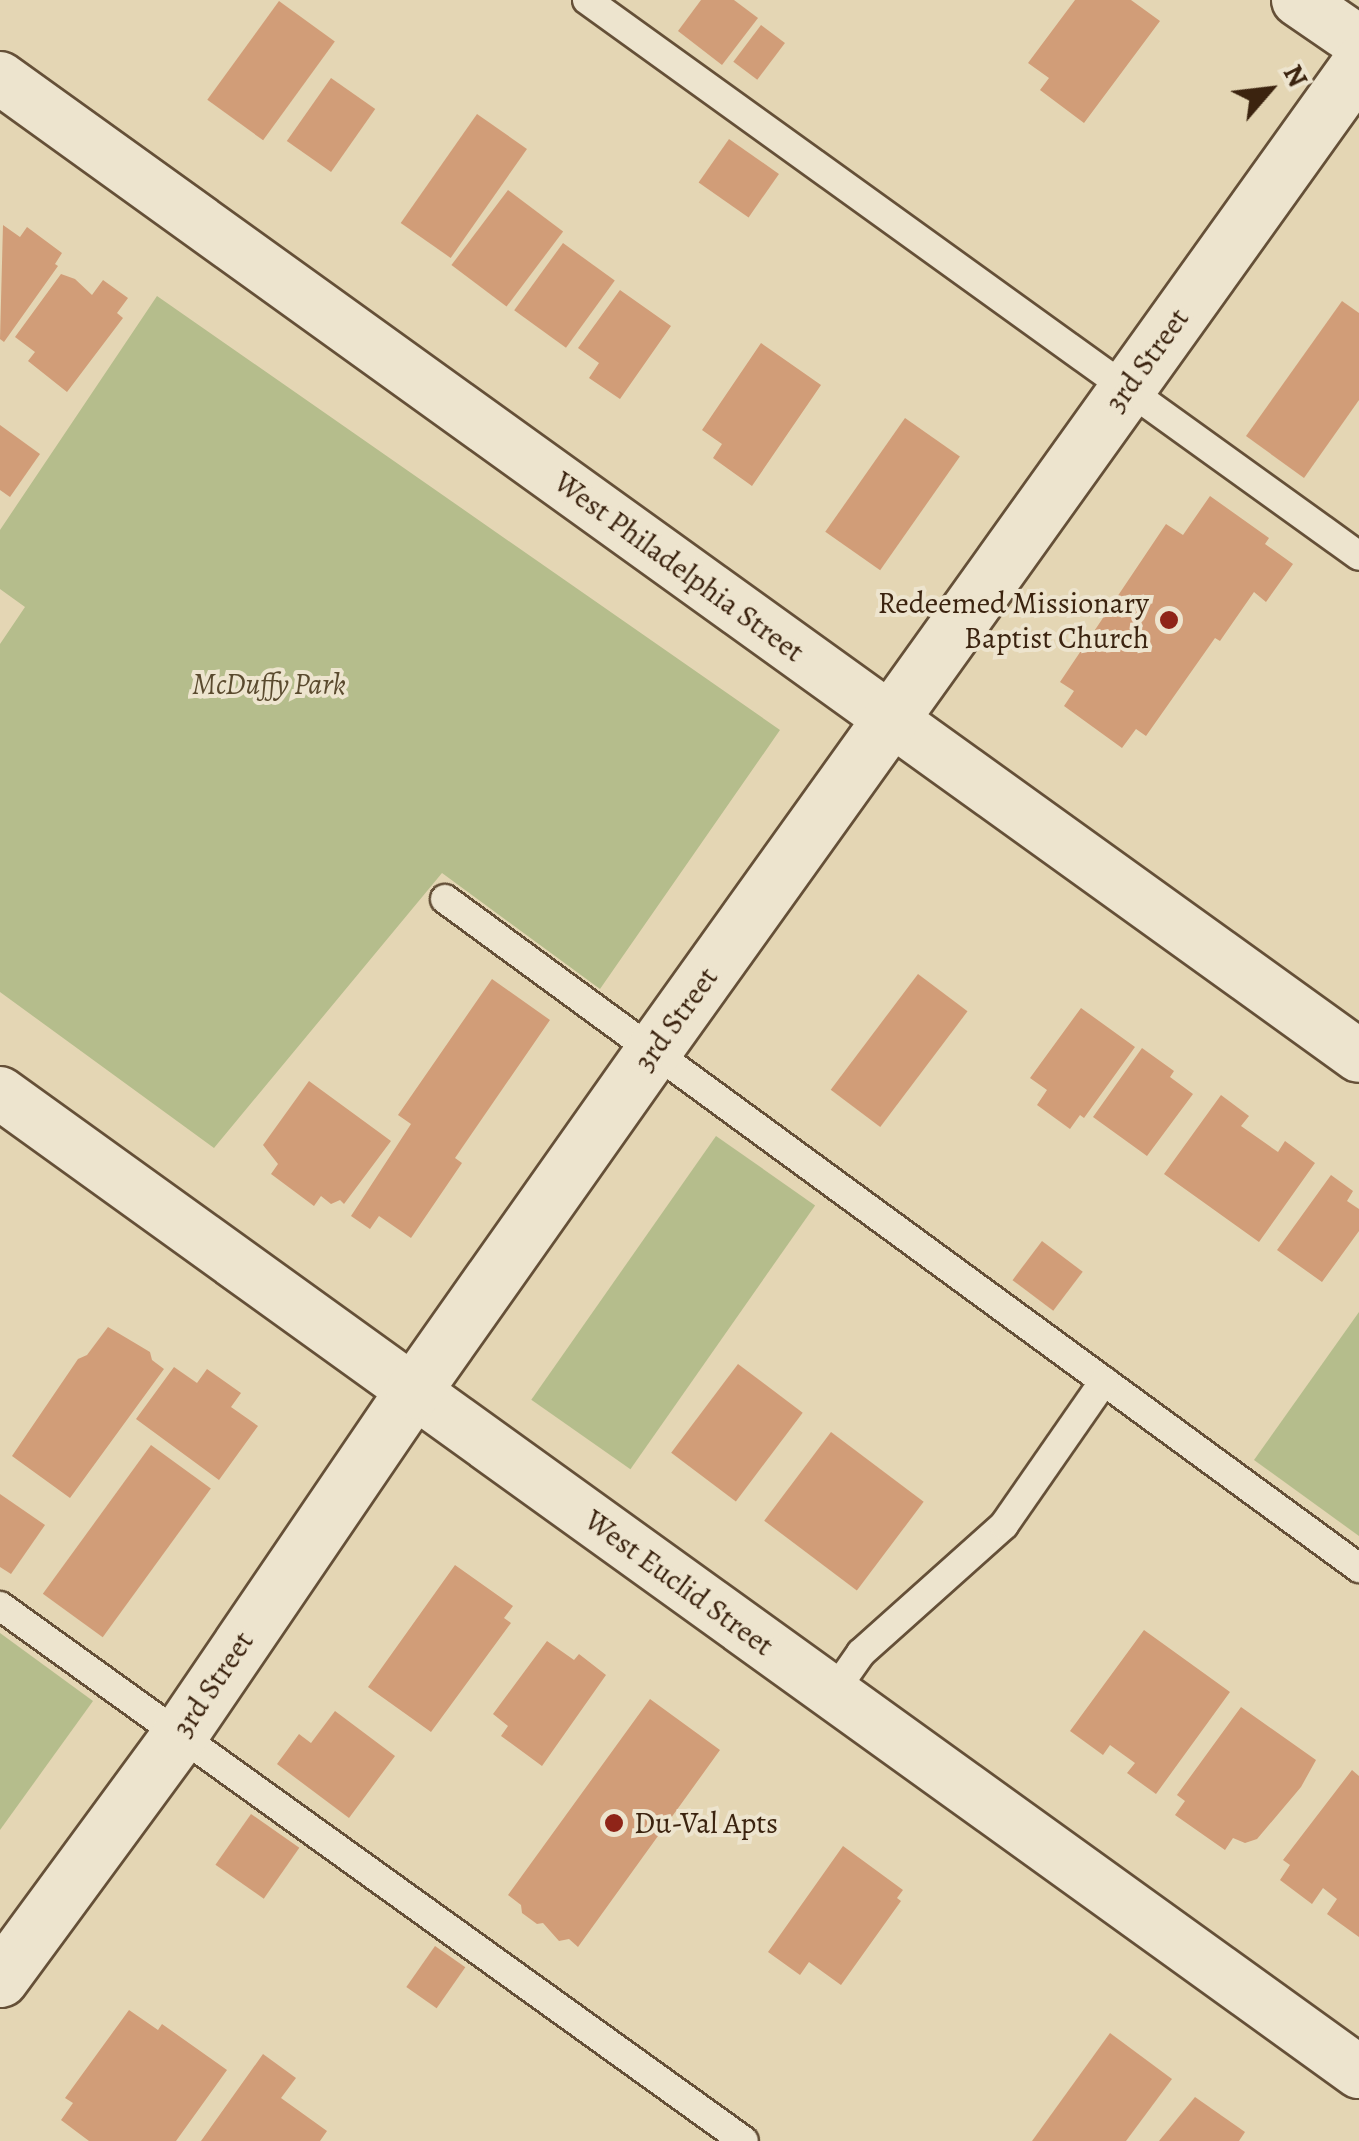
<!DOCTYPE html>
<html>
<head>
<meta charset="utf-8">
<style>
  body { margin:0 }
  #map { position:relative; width:1359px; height:2141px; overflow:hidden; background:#e4d6b4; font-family:Alegreya,serif }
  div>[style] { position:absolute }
  .green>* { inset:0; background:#b5bd8c; transform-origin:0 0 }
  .building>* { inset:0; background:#d19d78; transform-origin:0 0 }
  .roads { filter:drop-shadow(2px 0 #655038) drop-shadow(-2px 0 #655038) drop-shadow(0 2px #655038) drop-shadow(0 -2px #655038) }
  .service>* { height:28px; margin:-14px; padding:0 14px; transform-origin:14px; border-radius:14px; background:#ede4ce }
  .minor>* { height:52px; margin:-26px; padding:0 26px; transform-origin:26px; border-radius:26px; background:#ede4ce }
  .tertiary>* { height:55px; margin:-27.5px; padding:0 27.5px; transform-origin:27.5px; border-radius:27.5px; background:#ede4ce }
  .dots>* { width:28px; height:28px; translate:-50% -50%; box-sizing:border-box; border:5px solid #ede4ce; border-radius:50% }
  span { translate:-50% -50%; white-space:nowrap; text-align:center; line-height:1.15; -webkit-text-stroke:8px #ede4ce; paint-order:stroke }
  .street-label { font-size:30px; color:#3b230f }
  .poi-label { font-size:30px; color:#3b230f }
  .right { translate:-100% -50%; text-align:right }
  .left { translate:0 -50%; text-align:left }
  .park-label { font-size:30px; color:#5a4a2e; font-style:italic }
  .north { position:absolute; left:1219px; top:40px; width:100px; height:100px; -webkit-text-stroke:8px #ede4ce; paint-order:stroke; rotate:62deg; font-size:28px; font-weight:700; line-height:40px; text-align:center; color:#3b230f }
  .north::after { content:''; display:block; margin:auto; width:35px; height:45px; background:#3b230f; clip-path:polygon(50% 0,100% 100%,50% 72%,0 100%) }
</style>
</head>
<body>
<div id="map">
  <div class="green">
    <i style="clip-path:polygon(157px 296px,780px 730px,600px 989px,442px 873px,214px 1148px,0 992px,0 644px,25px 607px,0 589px,0 530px)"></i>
    <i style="left:716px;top:1136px;width:121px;height:322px;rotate:35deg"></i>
    <i style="clip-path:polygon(1359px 1312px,1359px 1536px,1254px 1460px)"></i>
    <i style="clip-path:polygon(0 1633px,93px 1701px,0 1830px)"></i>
  </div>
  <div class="building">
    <i style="clip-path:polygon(701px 0,734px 0,758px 18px,722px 65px,678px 31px)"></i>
    <i style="clip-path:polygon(1075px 0,1131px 0,1160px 21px,1084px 123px,1040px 90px,1049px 78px,1028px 63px)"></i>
    <i style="left:279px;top:1px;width:69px;height:122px;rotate:36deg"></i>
    <i style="left:761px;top:25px;width:30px;height:46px;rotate:37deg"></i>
    <i style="left:331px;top:78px;width:54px;height:77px;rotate:35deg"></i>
    <i style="left:477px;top:114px;width:61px;height:133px;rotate:35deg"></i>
    <i style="left:729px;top:139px;width:61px;height:53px;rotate:35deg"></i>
    <i style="left:508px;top:190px;width:69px;height:94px;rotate:37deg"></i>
    <i style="clip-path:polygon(3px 225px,20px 237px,27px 227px,62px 253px,55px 264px,58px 266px,4px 342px,0 339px)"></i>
    <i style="left:563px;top:243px;width:64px;height:83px;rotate:36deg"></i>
    <i style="clip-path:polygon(61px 274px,75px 279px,92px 295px,103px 280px,128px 298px,117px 313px,123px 318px,67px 392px,28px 361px,35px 352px,15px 337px)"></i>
    <i style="clip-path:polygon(620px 290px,671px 326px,620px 399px,589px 378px,599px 363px,578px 348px)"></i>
    <i style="clip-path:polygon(1342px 301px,1359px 313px,1359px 400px,1304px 478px,1246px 436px)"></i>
    <i style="clip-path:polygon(761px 343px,821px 385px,752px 486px,713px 458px,722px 444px,702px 430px)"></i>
    <i style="left:905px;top:418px;width:67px;height:139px;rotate:35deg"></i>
    <i style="clip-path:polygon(0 425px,40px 454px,10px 497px,0 490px)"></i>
    <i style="clip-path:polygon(1210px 496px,1269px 538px,1265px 544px,1293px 564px,1266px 602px,1254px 592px,1220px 641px,1215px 638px,1146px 736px,1136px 729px,1122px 748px,1064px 706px,1074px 691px,1060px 682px,1166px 524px,1183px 535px)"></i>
    <i style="left:918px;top:974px;width:62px;height:145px;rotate:37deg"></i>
    <i style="clip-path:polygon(492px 979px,550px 1020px,455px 1158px,462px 1163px,411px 1238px,379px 1216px,370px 1229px,351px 1216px,411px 1124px,398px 1115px)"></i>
    <i style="clip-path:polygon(1081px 1008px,1135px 1047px,1084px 1118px,1080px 1115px,1070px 1129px,1037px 1105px,1047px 1090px,1030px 1078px)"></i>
    <i style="clip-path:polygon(1142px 1048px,1174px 1071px,1170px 1077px,1193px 1094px,1147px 1156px,1093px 1117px)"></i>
    <i style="clip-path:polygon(309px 1081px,391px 1141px,344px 1204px,340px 1200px,331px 1204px,321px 1196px,314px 1206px,271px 1174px,278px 1164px,263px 1145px)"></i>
    <i style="clip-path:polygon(1221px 1095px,1249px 1116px,1241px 1126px,1278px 1152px,1285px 1141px,1315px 1163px,1259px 1242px,1164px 1174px)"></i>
    <i style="clip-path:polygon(1331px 1175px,1353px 1191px,1347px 1201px,1359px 1209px,1359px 1231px,1322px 1282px,1277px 1250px)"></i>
    <i style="left:1042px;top:1241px;width:51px;height:49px;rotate:37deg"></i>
    <i style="clip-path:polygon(108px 1327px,150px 1352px,152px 1360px,164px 1369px,70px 1498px,12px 1456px,78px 1359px,87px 1355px)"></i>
    <i style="left:738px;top:1364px;width:81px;height:111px;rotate:37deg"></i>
    <i style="clip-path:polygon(174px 1367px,197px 1383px,207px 1369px,241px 1393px,231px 1407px,258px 1426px,219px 1480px,136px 1419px)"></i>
    <i style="left:831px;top:1432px;width:116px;height:111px;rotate:37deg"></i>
    <i style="left:151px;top:1445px;width:74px;height:184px;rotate:36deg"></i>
    <i style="clip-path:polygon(0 1494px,45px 1525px,11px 1574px,0 1567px)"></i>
    <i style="clip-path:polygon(455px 1565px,513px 1606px,504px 1618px,511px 1623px,431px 1732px,368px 1687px)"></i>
    <i style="clip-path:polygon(1144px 1630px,1230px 1692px,1156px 1794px,1127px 1773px,1135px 1763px,1110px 1745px,1103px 1755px,1070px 1731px)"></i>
    <i style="clip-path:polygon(547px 1641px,574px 1660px,579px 1654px,606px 1675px,542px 1766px,501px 1736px,508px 1726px,493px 1714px)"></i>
    <i style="clip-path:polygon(650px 1699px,720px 1750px,578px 1947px,569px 1939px,559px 1941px,543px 1923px,537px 1924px,522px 1913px,521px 1905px,508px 1895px)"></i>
    <i style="clip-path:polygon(1241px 1707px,1316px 1760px,1301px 1787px,1257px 1839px,1245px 1843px,1233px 1838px,1225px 1850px,1175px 1815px,1185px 1801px,1177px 1795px)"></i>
    <i style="clip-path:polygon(335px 1711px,395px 1756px,349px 1818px,277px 1764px,299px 1734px,311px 1743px)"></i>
    <i style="clip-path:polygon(1352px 1770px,1359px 1776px,1359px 1937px,1327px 1914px,1337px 1899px,1323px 1888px,1312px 1904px,1280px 1880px,1290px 1865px,1283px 1860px)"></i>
    <i style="left:251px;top:1814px;width:59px;height:62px;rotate:35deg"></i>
    <i style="clip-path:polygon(843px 1846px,903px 1890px,897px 1898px,901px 1901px,841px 1985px,809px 1962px,800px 1975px,768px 1952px)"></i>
    <i style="left:435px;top:1946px;width:37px;height:50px;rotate:35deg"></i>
    <i style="clip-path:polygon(129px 2010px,158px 2030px,162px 2024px,227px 2070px,176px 2141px,89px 2141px,61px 2120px,73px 2103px,65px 2098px)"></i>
    <i style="clip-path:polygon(1110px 2033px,1172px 2079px,1126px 2141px,1032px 2141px)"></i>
    <i style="clip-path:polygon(263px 2054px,296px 2078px,281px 2098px,327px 2131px,320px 2141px,201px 2141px)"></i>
    <i style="clip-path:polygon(1195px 2097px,1245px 2132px,1239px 2141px,1159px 2141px)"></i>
  </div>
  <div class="roads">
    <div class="service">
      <i style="left:587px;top:0;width:951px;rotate:35.76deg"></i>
      <i style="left:445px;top:899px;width:1133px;rotate:36.2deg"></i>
      <i style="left:0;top:1606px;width:916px;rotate:35.72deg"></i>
      <i style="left:833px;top:1693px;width:49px;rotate:-55deg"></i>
      <i style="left:861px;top:1653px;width:192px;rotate:-41.8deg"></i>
      <i style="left:1004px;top:1525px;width:175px;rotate:-55.2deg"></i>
    </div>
    <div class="minor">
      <i style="left:1298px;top:0;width:74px;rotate:34.5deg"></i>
      <i style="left:0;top:78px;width:1674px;rotate:35.74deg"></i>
      <i style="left:0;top:1093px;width:1675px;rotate:35.77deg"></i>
    </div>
    <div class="tertiary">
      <i style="left:0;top:1979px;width:303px;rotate:-53.7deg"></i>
      <i style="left:179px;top:1735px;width:416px;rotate:-55.8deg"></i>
      <i style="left:413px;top:1391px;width:415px;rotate:-54.8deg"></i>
      <i style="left:652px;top:1052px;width:1215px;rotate:-54.41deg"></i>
    </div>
  </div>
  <div class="dots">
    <i style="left:1169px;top:620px;background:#8f2418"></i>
    <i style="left:614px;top:1823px;background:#8f2418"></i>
  </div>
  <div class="street-label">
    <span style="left:1147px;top:360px;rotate:-54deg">3rd Street</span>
    <span style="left:679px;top:567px;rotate:36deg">West Philadelphia Street</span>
    <span style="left:676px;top:1019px;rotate:-54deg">3rd Street</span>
    <span style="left:679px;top:1583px;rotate:36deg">West Euclid Street</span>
    <span style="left:213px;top:1684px;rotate:-56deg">3rd Street</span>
  </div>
  <div class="poi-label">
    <span class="right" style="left:1149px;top:620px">Redeemed Missionary<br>Baptist Church</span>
    <span class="left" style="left:634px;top:1823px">Du-Val Apts</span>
  </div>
  <div class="park-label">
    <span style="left:269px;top:684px">McDuffy Park</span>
  </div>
  <div class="north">N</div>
</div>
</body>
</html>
